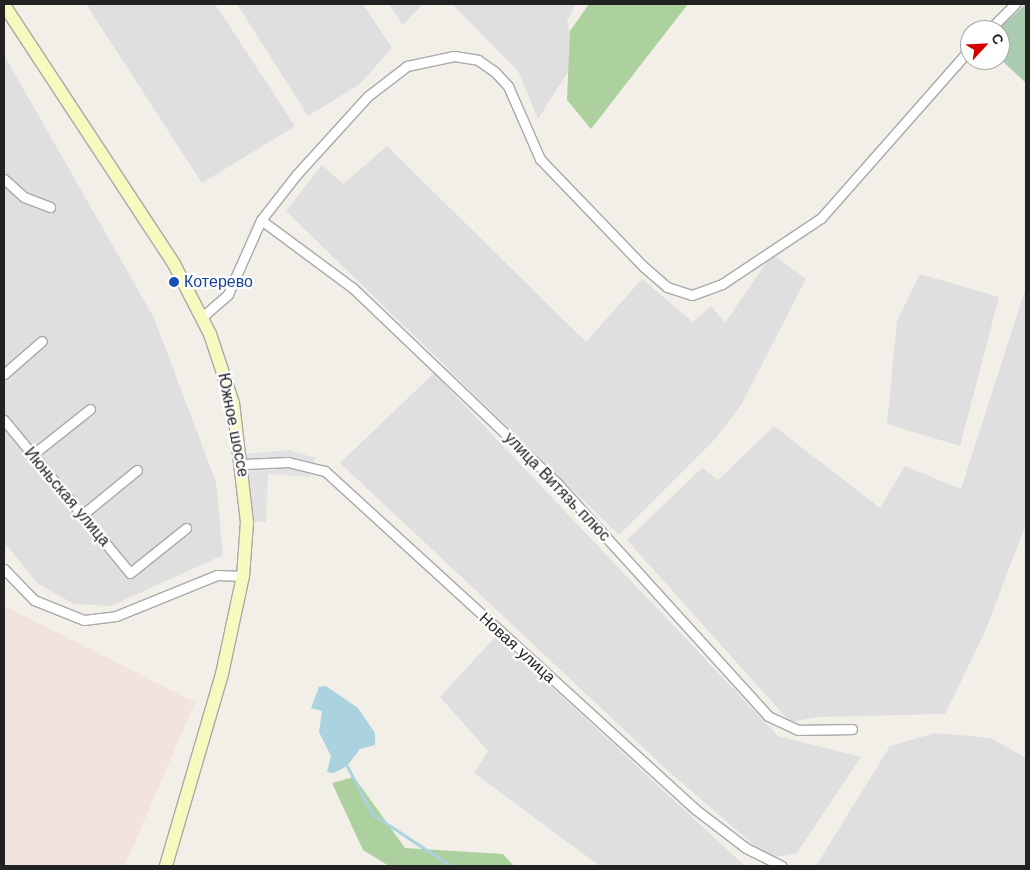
<!DOCTYPE html>
<html>
<head>
<meta charset="utf-8">
<style>
  body { margin:0 }
  #map { position:relative; width:1030px; height:870px; overflow:hidden; background:#f2efe9; font-family:"Work Sans",sans-serif }
  div>[style] { position:absolute }
  .residential>* { inset:0; background:#e0dfdf }
  .military>* { inset:0; background:#f3e3dd }
  .forest>* { inset:0; background:#add19e }
  .cemetery>* { inset:0; background:#aacbaf }
  .parking>* { inset:0; background:#e2e2e2 }
  .water>* { inset:0; background:#aad3df }
  .stream>* { height:3px; margin:-1.5px; padding:0 1.5px; transform-origin:1.5px; border-radius:1.5px; background:#aad3df }
  .roads { filter:drop-shadow(1px 0 #a9a9a9) drop-shadow(-1px 0 #a9a9a9) drop-shadow(0 1px #a9a9a9) drop-shadow(0 -1px #a9a9a9) }
  .minor>* { height:9px; margin:-4.5px; padding:0 4.5px; transform-origin:4.5px; border-radius:4.5px; background:#fff }
  .secondary>* { height:12px; margin:-6px; padding:0 6px; transform-origin:6px; border-radius:6px; background:#f7fabf }
  .dots>* { width:14px; height:14px; translate:-50% -50%; box-sizing:border-box; border:2px solid #fff; border-radius:50% }
  span { translate:-50% -50%; white-space:nowrap; text-align:center; line-height:1.15; -webkit-text-stroke:4.5px #fff; paint-order:stroke }
  .transit-label { font-size:16px; color:#164399 }
  .left { translate:0 -50%; text-align:left }
  .street-label { font-size:16px; color:#222 }
  .frame { position:absolute; inset:0; border:5px solid #222; pointer-events:none }
  .north { position:absolute; left:960px; top:20px; width:50px; height:50px; box-sizing:border-box; background:#fff; border:1px solid #a7a7a7; border-radius:50%; rotate:65deg; font-size:14px; font-weight:700; line-height:20px; text-align:center; color:#222 }
  .north::after { content:''; display:block; margin:auto; width:18px; height:22px; background:#d40000; clip-path:polygon(50% 0,100% 100%,50% 72%,0 100%) }
</style>
</head>
<body>
<div id="map">
  <div class="residential">
    <i style="clip-path:polygon(86px 4px,215px 4px,295px 126px,202px 183px)"></i>
    <i style="clip-path:polygon(237px 4px,363px 4px,392px 48px,360px 84px,308px 116px)"></i>
    <i style="clip-path:polygon(389px 4px,423px 4px,403px 25px)"></i>
    <i style="clip-path:polygon(452px 4px,576px 4px,567px 20px,576px 59px,538px 119px,518px 71px)"></i>
    <i style="clip-path:polygon(4px 55px,154px 318px,216px 482px,223px 555px,111px 606px,74px 604px,38px 584px,4px 542px)"></i>
    <i style="clip-path:polygon(387px 146px,586px 342px,642px 279px,693px 322px,711px 306px,725px 323px,772px 254px,806px 279px,741px 405px,716px 438px,619px 535px,286px 211px,322px 165px,343px 184px)"></i>
    <i style="clip-path:polygon(920px 274px,999px 297px,960px 446px,887px 424px,897px 321px)"></i>
    <i style="clip-path:polygon(1026px 287px,1026px 524px,984px 634px,945px 714px,819px 717px,790px 722px,627px 540px,702px 468px,718px 480px,774px 426px,880px 508px,905px 466px,961px 489px)"></i>
    <i style="clip-path:polygon(434px 373px,778px 736px,861px 757px,797px 853px,769px 858px,666px 769px,340px 463px)"></i>
    <i style="clip-path:polygon(496px 636px,745px 866px,600px 866px,474px 773px,488px 751px,440px 697px)"></i>
    <i style="clip-path:polygon(935px 733px,991px 738px,1026px 758px,1026px 866px,816px 866px,890px 746px)"></i>
  </div>
  <div class="military">
    <i style="clip-path:polygon(4px 606px,195px 702px,125px 866px,4px 866px)"></i>
  </div>
  <div class="forest">
    <i style="clip-path:polygon(589px 4px,688px 4px,591px 129px,567px 100px,570px 31px)"></i>
    <i style="clip-path:polygon(354px 777px,405px 848px,503px 854px,514px 866px,389px 866px,363px 850px,332px 783px)"></i>
  </div>
  <div class="cemetery">
    <i style="clip-path:polygon(1026px 4px,1026px 83px,1000px 59px,997px 30px)"></i>
  </div>
  <div class="parking">
    <i style="clip-path:polygon(289px 450px,315px 458px,310px 477px,268px 474px,266px 522px,247px 522px,242px 454px)"></i>
  </div>
  <div class="water">
    <i style="clip-path:polygon(326px 686px,358px 708px,375px 733px,375px 745px,360px 749px,347px 766px,334px 773px,327px 772px,331px 756px,319px 732px,322px 711px,311px 708px,319px 687px)"></i>
  </div>
  <div class="stream">
    <i style="left:347px;top:766px;width:54px;rotate:62.5deg"></i>
    <i style="left:372px;top:814px;width:95px;rotate:33.4deg"></i>
  </div>
  <div class="roads">
    <div class="minor">
      <i style="left:989px;top:30px;width:37px;rotate:-45deg"></i>
      <i style="left:4px;top:179px;width:27px;rotate:42deg"></i>
      <i style="left:24px;top:197px;width:28px;rotate:21deg"></i>
      <i style="left:261px;top:220px;width:114px;rotate:36.5deg"></i>
      <i style="left:353px;top:288px;width:282px;rotate:43.7deg"></i>
      <i style="left:557px;top:483px;width:314px;rotate:47.8deg"></i>
      <i style="left:768px;top:716px;width:33px;rotate:25deg"></i>
      <i style="left:798px;top:730px;width:54px;rotate:-1.1deg"></i>
      <i style="left:202px;top:317px;width:35px;rotate:-41deg"></i>
      <i style="left:228px;top:294px;width:81px;rotate:-66deg"></i>
      <i style="left:261px;top:220px;width:58px;rotate:-52deg"></i>
      <i style="left:297px;top:174px;width:105px;rotate:-47.7deg"></i>
      <i style="left:368px;top:96px;width:49px;rotate:-37.6deg"></i>
      <i style="left:407px;top:66px;width:48px;rotate:-12deg"></i>
      <i style="left:454px;top:56px;width:24px;rotate:9deg"></i>
      <i style="left:478px;top:60px;width:21px;rotate:35deg"></i>
      <i style="left:495px;top:72px;width:19px;rotate:47deg"></i>
      <i style="left:508px;top:86px;width:80px;rotate:66.3deg"></i>
      <i style="left:540px;top:159px;width:150px;rotate:46.1deg"></i>
      <i style="left:644px;top:267px;width:30px;rotate:41deg"></i>
      <i style="left:667px;top:287px;width:26px;rotate:18deg"></i>
      <i style="left:692px;top:295px;width:32px;rotate:-20deg"></i>
      <i style="left:722px;top:284px;width:119px;rotate:-33.7deg"></i>
      <i style="left:821px;top:218px;width:225px;rotate:-48.6deg"></i>
      <i style="left:4px;top:374px;width:50px;rotate:-41deg"></i>
      <i style="left:4px;top:420px;width:198px;rotate:50.5deg"></i>
      <i style="left:130px;top:573px;width:72px;rotate:-38.8deg"></i>
      <i style="left:32px;top:455px;width:74px;rotate:-38.4deg"></i>
      <i style="left:244px;top:464px;width:44px;rotate:-2.6deg"></i>
      <i style="left:288px;top:462px;width:38px;rotate:14deg"></i>
      <i style="left:325px;top:471px;width:501px;rotate:42.41deg"></i>
      <i style="left:695px;top:809px;width:64px;rotate:37.4deg"></i>
      <i style="left:746px;top:848px;width:40px;rotate:26.6deg"></i>
      <i style="left:82px;top:515px;width:71px;rotate:-39.3deg"></i>
      <i style="left:4px;top:569px;width:43px;rotate:45.9deg"></i>
      <i style="left:34px;top:600px;width:54px;rotate:21.8deg"></i>
      <i style="left:84px;top:620px;width:32px;rotate:-7deg"></i>
      <i style="left:116px;top:616px;width:109px;rotate:-22.1deg"></i>
      <i style="left:217px;top:575px;width:26px;rotate:2deg"></i>
    </div>
    <div class="secondary">
      <i style="left:4px;top:5px;width:310px;rotate:56.7deg"></i>
      <i style="left:174px;top:264px;width:79px;rotate:62.8deg"></i>
      <i style="left:210px;top:334px;width:73px;rotate:71.6deg"></i>
      <i style="left:233px;top:403px;width:120px;rotate:83.3deg"></i>
      <i style="left:247px;top:522px;width:54px;rotate:94.2deg"></i>
      <i style="left:243px;top:576px;width:100px;rotate:102.1deg"></i>
      <i style="left:222px;top:674px;width:200px;rotate:106.3deg"></i>
    </div>
  </div>
  <div class="dots">
    <i style="left:174px;top:282px;background:#1a4fb4"></i>
  </div>
  <div class="transit-label">
    <span class="left" style="left:184px;top:282px">Котерево</span>
  </div>
  <div class="street-label">
    <span style="left:233px;top:425px;rotate:79deg">Южное шоссе</span>
    <span style="left:557px;top:487px;rotate:46deg">улица Витязь плюс</span>
    <span style="left:67px;top:497px;rotate:50deg">Июньская улица</span>
    <span style="left:517px;top:648px;rotate:42deg">Новая улица</span>
  </div>
  <div class="frame"></div>
  <div class="north">С</div>
</div>
</body>
</html>
